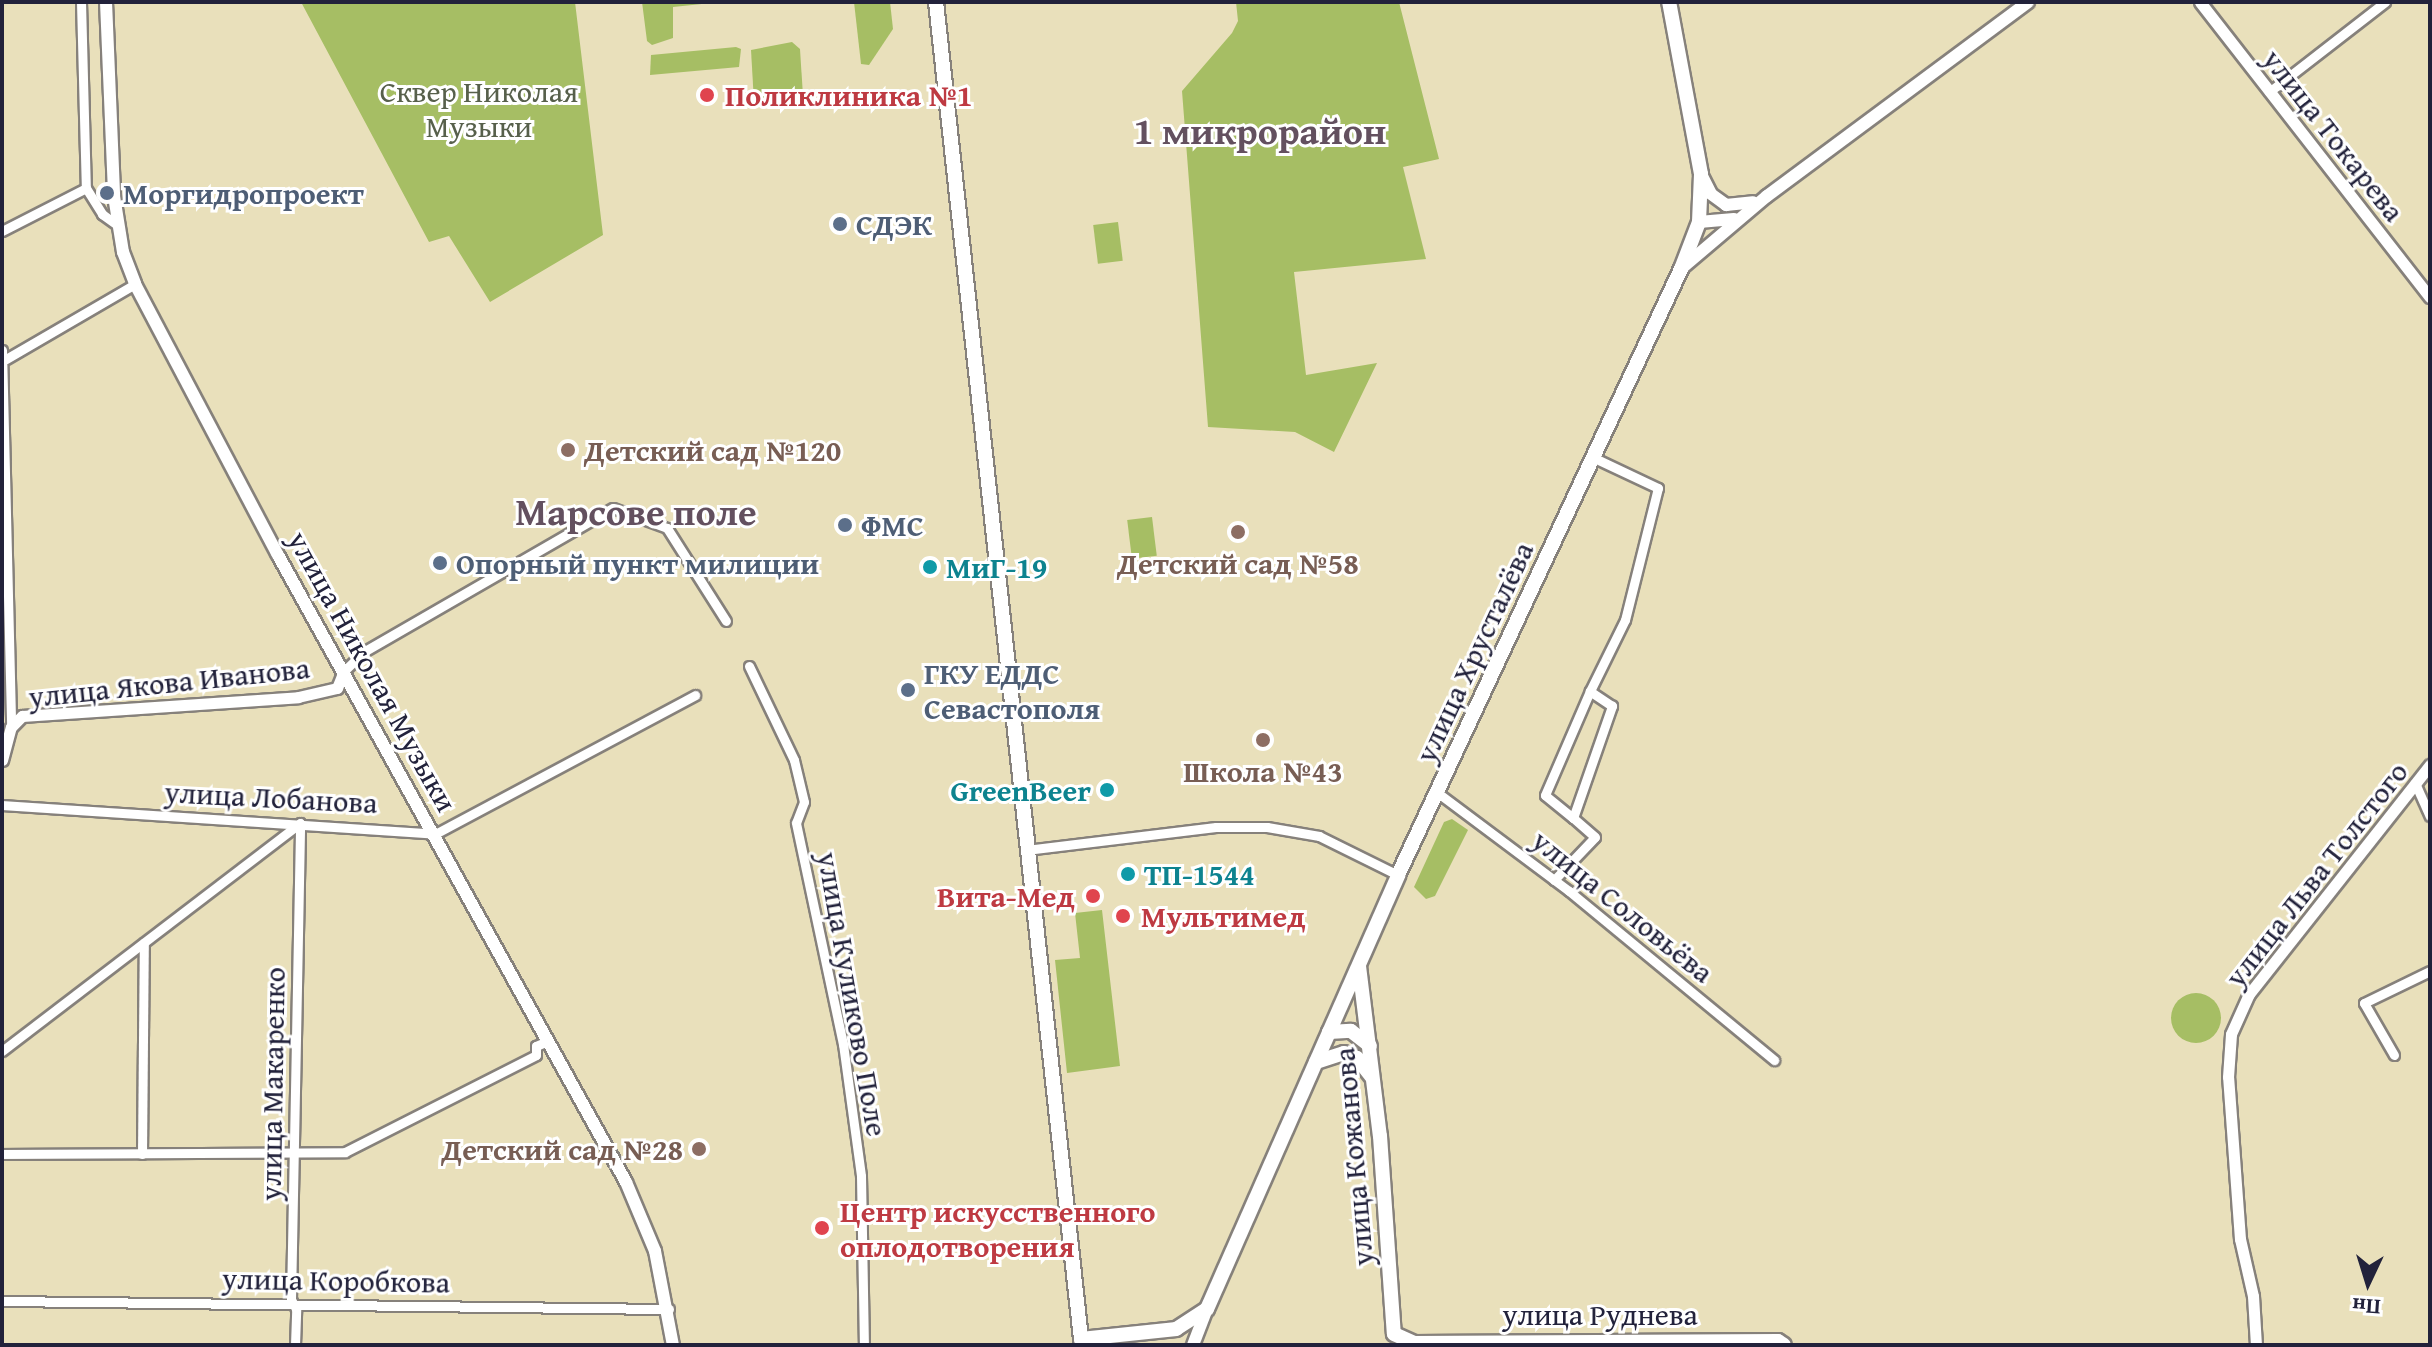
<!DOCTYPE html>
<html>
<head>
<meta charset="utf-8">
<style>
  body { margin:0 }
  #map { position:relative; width:2432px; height:1347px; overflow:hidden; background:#e9e0bb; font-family:"Gentium Book Plus",serif }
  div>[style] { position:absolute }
  .green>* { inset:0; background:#a6be64; transform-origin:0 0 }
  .round { border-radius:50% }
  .roads { filter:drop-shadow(2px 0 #86817b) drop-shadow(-2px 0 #86817b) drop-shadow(0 2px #86817b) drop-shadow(0 -2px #86817b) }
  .minor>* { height:9px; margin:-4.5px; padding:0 4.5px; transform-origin:4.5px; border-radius:4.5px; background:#fff }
  .tertiary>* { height:11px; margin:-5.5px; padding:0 5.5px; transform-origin:5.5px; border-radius:5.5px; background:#fff }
  .secondary>* { height:12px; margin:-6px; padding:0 6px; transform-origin:6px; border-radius:6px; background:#fff }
  .primary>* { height:14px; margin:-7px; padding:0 7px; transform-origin:7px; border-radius:7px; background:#fff }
  .dots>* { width:22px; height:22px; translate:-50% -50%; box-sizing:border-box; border:4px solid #fff; border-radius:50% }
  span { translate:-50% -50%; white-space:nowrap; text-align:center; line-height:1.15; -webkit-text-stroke:6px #fff; paint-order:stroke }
  .park-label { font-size:30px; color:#57604b }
  .health-label { font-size:30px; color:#be3a42; font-weight:700 }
  .left { translate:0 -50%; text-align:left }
  .right { translate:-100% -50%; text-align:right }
  .street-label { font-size:30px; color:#22223b }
  .service-label { font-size:30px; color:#4e5e75; font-weight:700 }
  .education-label { font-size:30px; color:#785e54; font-weight:700 }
  .culture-label { font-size:30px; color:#0d838f; font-weight:700 }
  .district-label { font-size:38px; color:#63505f; font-weight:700 }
  .frame { position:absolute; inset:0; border:4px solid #22223b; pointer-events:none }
  .north { position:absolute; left:2328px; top:1243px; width:80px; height:80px; -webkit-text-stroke:6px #fff; paint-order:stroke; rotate:184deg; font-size:22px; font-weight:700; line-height:32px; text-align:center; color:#22223b }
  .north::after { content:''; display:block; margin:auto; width:28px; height:36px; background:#22223b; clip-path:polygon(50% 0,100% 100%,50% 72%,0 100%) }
</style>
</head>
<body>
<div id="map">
  <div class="green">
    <i style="clip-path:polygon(301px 2px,575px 2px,603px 235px,490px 302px,449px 236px,429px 242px)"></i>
    <i style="clip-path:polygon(642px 2px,721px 2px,673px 7px,673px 38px,652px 45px,647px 41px)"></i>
    <i style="clip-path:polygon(854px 2px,890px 2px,893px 29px,869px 65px,861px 64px)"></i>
    <i style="clip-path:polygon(1236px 2px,1399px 2px,1439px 159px,1403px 167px,1426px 259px,1294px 272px,1306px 375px,1377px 363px,1334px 452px,1295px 432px,1208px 427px,1182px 91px,1232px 33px,1238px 21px)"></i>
    <i style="clip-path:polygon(792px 42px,800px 49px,803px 96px,798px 102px,759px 105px,754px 102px,751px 50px)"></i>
    <i style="clip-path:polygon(736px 47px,741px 49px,739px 67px,650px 75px,651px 55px)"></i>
    <i style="left:1118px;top:222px;width:39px;height:25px;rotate:83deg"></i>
    <i style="left:1152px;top:517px;width:39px;height:25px;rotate:83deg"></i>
    <i style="clip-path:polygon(1452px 819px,1468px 830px,1435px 896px,1426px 899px,1414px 887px,1444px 822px)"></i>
    <i style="clip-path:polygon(1102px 910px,1120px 1066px,1067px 1073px,1055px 960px,1080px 958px,1075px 913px)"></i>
    <i class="round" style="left:2171px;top:993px;width:50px;height:50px"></i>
  </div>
  <div class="roads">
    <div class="minor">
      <i style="left:81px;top:2px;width:186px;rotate:88.5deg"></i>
      <i style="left:86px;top:188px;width:31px;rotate:58deg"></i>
      <i style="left:102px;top:214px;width:19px;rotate:36deg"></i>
      <i style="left:2269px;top:92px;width:147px;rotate:-37.8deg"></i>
      <i style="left:2px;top:231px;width:94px;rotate:-27.1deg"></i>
      <i style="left:2px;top:350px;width:377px;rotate:88.6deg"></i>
      <i style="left:6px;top:359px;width:149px;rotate:-30.2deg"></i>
      <i style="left:749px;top:666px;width:104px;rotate:64.4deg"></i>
      <i style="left:794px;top:760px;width:43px;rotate:76.6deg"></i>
      <i style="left:804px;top:802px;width:22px;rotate:111deg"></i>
      <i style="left:796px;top:823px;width:226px;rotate:78deg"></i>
      <i style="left:843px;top:1044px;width:133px;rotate:82.2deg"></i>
      <i style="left:861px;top:1176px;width:169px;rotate:89deg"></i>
      <i style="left:344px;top:671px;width:29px;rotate:-44deg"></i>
      <i style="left:365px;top:651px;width:286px;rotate:-30deg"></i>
      <i style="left:613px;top:508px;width:58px;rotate:20.3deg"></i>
      <i style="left:667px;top:528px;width:110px;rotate:57.6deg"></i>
      <i style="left:2415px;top:783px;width:36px;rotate:66deg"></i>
      <i style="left:1438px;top:793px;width:164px;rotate:36.8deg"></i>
      <i style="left:1569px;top:891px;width:266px;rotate:39.5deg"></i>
      <i style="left:2px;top:805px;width:434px;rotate:3.8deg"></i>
      <i style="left:435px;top:834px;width:295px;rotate:-28.1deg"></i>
      <i style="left:1573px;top:818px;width:36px;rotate:-141deg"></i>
      <i style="left:1545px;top:795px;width:113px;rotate:-66.6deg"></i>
      <i style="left:1026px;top:850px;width:191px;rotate:-6.9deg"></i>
      <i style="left:1216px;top:827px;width:51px"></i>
      <i style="left:1267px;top:827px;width:53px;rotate:9.8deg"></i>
      <i style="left:1319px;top:836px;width:88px;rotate:26.3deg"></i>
      <i style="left:1554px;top:880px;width:59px;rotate:-46.4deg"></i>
      <i style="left:1595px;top:837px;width:29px;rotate:-139deg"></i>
      <i style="left:1573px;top:818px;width:119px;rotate:-70.8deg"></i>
      <i style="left:1612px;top:706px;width:27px;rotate:-146deg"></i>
      <i style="left:1590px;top:691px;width:79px;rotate:-63.8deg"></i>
      <i style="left:1625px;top:620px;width:136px;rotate:-76deg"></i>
      <i style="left:1658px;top:488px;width:73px;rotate:-154.8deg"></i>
      <i style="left:2px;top:1051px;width:375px;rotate:-37.4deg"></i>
      <i style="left:2394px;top:1055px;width:60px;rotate:-120deg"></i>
      <i style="left:2364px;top:1003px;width:73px;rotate:-25.9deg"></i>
      <i style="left:2px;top:1154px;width:343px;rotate:-0.3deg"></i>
      <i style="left:345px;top:1152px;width:214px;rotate:-26.9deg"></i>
      <i style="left:536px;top:1055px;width:9px;rotate:-90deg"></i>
      <i style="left:536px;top:1046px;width:13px;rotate:-23deg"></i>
      <i style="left:142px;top:1154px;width:211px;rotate:-89.5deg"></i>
      <i style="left:2px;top:1301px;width:667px;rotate:0.69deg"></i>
      <i style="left:295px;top:1345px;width:36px;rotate:-88deg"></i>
      <i style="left:296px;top:1309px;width:11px;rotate:-117deg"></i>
      <i style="left:291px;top:1299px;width:476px;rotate:-88.9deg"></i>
    </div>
    <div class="tertiary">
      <i style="left:2200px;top:2px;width:374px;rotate:52.1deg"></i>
      <i style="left:2px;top:760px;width:34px;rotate:-75deg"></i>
      <i style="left:11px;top:727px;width:16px;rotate:-45deg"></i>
      <i style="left:22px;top:716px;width:277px;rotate:-3.9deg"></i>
      <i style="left:298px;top:697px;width:40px;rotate:-13deg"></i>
      <i style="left:337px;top:688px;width:18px;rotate:-68deg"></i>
      <i style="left:2256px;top:1345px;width:49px;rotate:-93.5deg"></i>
      <i style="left:2253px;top:1296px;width:58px;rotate:-102.8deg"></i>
      <i style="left:2240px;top:1239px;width:162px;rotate:-94.2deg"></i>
      <i style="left:2228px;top:1077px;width:43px;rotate:-86deg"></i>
      <i style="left:2231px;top:1034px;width:44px;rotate:-65.8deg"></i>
      <i style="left:2249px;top:994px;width:292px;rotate:-51.7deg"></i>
    </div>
    <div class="secondary">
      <i style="left:106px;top:2px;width:194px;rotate:87.6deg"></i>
      <i style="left:114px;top:196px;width:57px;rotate:80.9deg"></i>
      <i style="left:123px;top:252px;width:34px;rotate:69deg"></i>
      <i style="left:135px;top:284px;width:306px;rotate:62.2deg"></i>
      <i style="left:278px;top:555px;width:717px;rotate:60.97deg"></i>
      <i style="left:626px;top:1182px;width:75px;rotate:67.2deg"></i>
      <i style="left:655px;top:1251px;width:96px;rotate:79.2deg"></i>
      <i style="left:1701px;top:174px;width:22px;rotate:63deg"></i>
      <i style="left:1711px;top:194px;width:19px;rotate:36deg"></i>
      <i style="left:1726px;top:205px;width:27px;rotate:-6deg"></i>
      <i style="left:1699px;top:222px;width:35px;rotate:-5deg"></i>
      <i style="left:1682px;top:268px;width:111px;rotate:-40.3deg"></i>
      <i style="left:1767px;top:196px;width:325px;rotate:-36.6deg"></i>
      <i style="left:1193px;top:1345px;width:39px;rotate:-69deg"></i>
    </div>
    <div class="primary">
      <i style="left:936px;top:2px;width:1345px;rotate:83.81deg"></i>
      <i style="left:1359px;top:966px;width:171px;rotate:83deg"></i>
      <i style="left:1380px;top:1136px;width:198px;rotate:86deg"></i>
      <i style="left:1394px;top:1334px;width:22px;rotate:24deg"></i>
      <i style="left:1414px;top:1343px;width:364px;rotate:-0.3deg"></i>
      <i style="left:1778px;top:1341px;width:7px;rotate:34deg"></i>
      <i style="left:1329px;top:1032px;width:22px;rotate:-3deg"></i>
      <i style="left:1351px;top:1031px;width:24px;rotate:38deg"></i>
      <i style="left:1316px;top:1062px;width:29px;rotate:-18deg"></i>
      <i style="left:1344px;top:1053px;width:14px;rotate:21deg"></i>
      <i style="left:1357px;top:1058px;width:23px;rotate:52deg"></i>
      <i style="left:1081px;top:1339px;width:96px;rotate:-6deg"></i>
      <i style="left:1176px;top:1329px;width:37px;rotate:-33deg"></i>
      <i style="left:1207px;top:1309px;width:474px;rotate:-66.2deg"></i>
      <i style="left:1398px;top:875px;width:669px;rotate:-64.97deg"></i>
      <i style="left:1681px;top:269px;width:50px;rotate:-69deg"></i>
      <i style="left:1699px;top:222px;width:48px;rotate:-87.6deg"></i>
      <i style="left:1701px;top:174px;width:175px;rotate:-100.5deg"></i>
    </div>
  </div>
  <div class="dots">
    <i style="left:707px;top:95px;background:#e0444e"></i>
    <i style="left:107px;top:193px;background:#5c6f8a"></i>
    <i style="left:840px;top:224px;background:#5c6f8a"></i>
    <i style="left:568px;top:450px;background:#8d6e63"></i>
    <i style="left:845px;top:525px;background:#5c6f8a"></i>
    <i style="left:1238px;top:532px;background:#8d6e63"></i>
    <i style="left:440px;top:563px;background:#5c6f8a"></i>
    <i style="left:930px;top:567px;background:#0f9aa8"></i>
    <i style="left:908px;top:690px;background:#5c6f8a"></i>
    <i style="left:1263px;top:740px;background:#8d6e63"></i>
    <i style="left:1107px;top:790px;background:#0f9aa8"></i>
    <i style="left:1128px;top:874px;background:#0f9aa8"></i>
    <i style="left:1093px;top:896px;background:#e0444e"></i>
    <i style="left:1123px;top:916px;background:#e0444e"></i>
    <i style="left:699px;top:1149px;background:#8d6e63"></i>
    <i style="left:822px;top:1228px;background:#e0444e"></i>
  </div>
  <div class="park-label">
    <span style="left:479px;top:108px">Сквер Николая<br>Музыки</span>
  </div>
  <div class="health-label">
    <span class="left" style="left:725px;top:95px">Поликлиника №1</span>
    <span class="right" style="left:1075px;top:896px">Вита-Мед</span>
    <span class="left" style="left:1141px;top:916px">Мультимед</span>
    <span class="left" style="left:840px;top:1228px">Центр искусственного<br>оплодотворения</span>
  </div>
  <div class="street-label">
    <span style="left:2334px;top:135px;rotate:52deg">улица Токарева</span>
    <span style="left:1474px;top:652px;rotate:-65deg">улица Хрусталёва</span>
    <span style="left:373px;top:671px;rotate:61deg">улица Николая Музыки</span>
    <span style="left:169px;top:682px;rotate:-6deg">улица Якова Иванова</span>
    <span style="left:271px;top:797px;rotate:3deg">улица Лобанова</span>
    <span style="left:2316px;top:874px;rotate:-52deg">улица Льва Толстого</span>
    <span style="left:1623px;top:906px;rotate:39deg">улица Соловьёва</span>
    <span style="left:853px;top:994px;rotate:80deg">улица Куликово Поле</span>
    <span style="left:272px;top:1084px;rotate:-89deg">улица Макаренко</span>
    <span style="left:1353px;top:1157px;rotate:-95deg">улица Кожанова</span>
    <span style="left:336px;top:1280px;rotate:1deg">улица Коробкова</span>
    <span style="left:1600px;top:1314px">улица Руднева</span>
  </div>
  <div class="service-label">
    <span class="left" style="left:123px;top:193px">Моргидропроект</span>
    <span class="left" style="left:856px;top:224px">СДЭК</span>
    <span class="left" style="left:861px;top:525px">ФМС</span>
    <span class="left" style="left:456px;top:563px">Опорный пункт милиции</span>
    <span class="left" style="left:924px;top:690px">ГКУ ЕДДС<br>Севастополя</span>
  </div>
  <div class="education-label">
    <span class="left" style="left:584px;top:450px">Детский сад №120</span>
    <span style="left:1238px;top:563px">Детский сад №58</span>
    <span style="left:1263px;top:771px">Школа №43</span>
    <span class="right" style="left:683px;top:1149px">Детский сад №28</span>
  </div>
  <div class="culture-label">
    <span class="left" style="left:946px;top:567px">МиГ-19</span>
    <span class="right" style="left:1091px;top:790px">GreenBeer</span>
    <span class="left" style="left:1144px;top:874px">ТП-1544</span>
  </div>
  <div class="district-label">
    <span style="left:1260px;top:131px">1 микрорайон</span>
    <span style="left:636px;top:512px">Марсове поле</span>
  </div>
  <div class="frame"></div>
  <div class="north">Пн</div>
</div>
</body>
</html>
